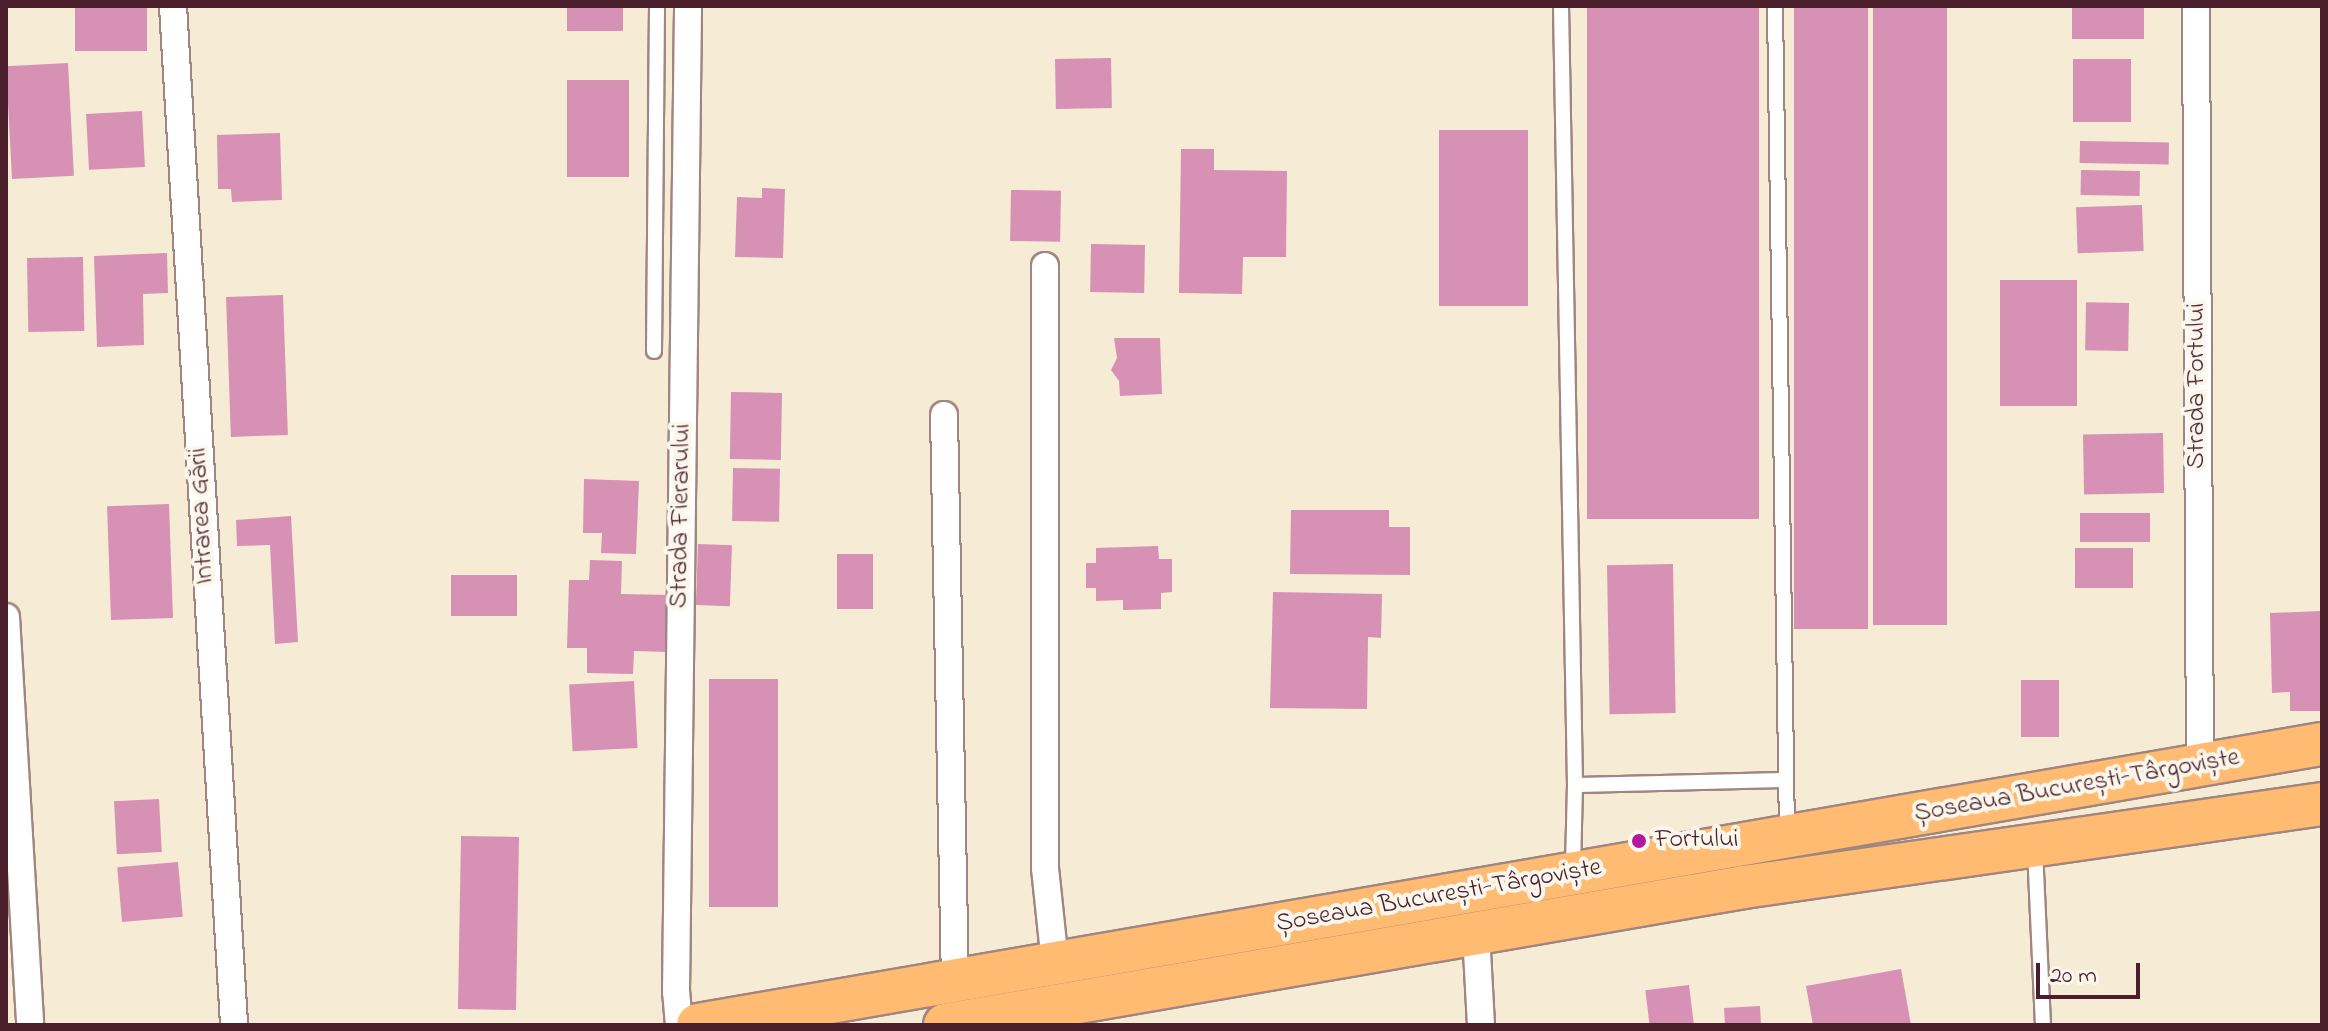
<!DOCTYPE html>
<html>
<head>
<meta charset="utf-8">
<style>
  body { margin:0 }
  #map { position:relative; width:2328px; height:1031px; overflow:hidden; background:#f6ebd5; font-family:"Indie Flower",sans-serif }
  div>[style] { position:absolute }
  .building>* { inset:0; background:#d691b4; transform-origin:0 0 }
  .roads { filter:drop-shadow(2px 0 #a08580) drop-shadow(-2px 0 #a08580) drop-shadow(0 2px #a08580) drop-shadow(0 -2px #a08580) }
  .lane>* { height:14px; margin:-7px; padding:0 7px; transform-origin:7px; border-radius:7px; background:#fff }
  .street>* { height:26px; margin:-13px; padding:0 13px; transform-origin:13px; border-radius:13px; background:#fff }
  .primary>* { height:42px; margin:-21px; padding:0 21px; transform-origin:21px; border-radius:21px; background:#febb71 }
  .dots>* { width:22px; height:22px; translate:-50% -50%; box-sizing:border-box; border:4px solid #fbf7ec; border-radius:50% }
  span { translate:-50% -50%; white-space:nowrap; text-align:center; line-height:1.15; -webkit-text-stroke:8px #fbf7ec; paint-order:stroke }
  .street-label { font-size:26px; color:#4a1f2b }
  .poi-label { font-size:26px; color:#4a1f2b }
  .left { translate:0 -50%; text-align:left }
  .frame { position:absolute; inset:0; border:8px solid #4a1f2b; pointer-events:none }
  .scale { position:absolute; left:2036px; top:963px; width:104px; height:36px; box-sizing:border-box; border:4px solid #4a1f2b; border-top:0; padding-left:10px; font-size:24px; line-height:28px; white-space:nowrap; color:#4a1f2b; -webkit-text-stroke:6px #fbf7ec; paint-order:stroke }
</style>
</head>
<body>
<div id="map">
  <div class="building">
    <i style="left:75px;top:6px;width:72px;height:45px"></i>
    <i style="left:567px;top:6px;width:56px;height:25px"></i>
    <i style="left:1587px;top:6px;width:172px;height:513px"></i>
    <i style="left:1794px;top:6px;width:74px;height:623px"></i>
    <i style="left:1873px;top:6px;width:74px;height:619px"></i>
    <i style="left:2072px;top:6px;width:72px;height:33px"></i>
    <i style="left:1111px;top:58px;width:50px;height:56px;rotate:89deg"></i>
    <i style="left:2073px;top:59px;width:58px;height:63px"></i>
    <i style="left:68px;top:63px;width:113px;height:62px;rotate:87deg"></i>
    <i style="left:567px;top:80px;width:62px;height:97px"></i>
    <i style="left:142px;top:111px;width:56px;height:56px;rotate:87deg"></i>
    <i style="left:1439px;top:130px;width:89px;height:176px"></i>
    <i style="clip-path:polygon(280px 133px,282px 200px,232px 202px,231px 189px,218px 189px,217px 135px)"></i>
    <i style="left:2080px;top:141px;width:89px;height:22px;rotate:1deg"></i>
    <i style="clip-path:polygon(1181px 149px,1214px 149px,1214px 170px,1287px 171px,1286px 257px,1243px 257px,1242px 294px,1179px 293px)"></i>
    <i style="left:2081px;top:170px;width:59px;height:25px;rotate:1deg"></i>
    <i style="clip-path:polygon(762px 188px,785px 189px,783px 258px,735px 257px,737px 197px,762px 198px)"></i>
    <i style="left:1011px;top:190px;width:50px;height:51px;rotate:1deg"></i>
    <i style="left:2142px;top:205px;width:46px;height:66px;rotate:88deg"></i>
    <i style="left:1091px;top:244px;width:54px;height:48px;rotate:1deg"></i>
    <i style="clip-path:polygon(167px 253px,168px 293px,143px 294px,144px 345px,97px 347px,94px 256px)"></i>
    <i style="left:83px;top:257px;width:74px;height:56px;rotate:89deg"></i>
    <i style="left:2000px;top:280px;width:77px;height:126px"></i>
    <i style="left:283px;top:295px;width:140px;height:57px;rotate:88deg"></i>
    <i style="left:2129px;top:303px;width:48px;height:43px;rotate:91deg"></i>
    <i style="clip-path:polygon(1114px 338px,1160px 338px,1162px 394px,1120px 396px,1119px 381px,1111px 370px,1117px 358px)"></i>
    <i style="left:731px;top:392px;width:51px;height:67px;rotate:1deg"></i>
    <i style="left:2163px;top:433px;width:60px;height:80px;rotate:89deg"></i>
    <i style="left:733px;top:468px;width:47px;height:53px;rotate:1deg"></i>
    <i style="clip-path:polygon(584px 479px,639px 481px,636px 554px,601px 553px,602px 533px,583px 533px)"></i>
    <i style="left:169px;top:504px;width:114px;height:62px;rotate:88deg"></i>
    <i style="clip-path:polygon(1291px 510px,1389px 510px,1389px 527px,1410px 527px,1410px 575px,1290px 574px)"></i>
    <i style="left:2150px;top:513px;width:29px;height:70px;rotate:90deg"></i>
    <i style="clip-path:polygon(291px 516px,298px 642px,275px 644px,270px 545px,237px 546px,236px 520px)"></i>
    <i style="left:698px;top:544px;width:34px;height:61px;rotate:2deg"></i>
    <i style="clip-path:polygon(1158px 546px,1159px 559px,1172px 559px,1172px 592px,1161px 593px,1161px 609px,1123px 610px,1123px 600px,1096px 601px,1096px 588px,1086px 588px,1086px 563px,1096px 563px,1096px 548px)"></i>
    <i style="left:2133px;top:548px;width:40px;height:58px;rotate:90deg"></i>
    <i style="left:837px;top:554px;width:36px;height:55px"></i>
    <i style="clip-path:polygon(590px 560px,622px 561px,621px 594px,669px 595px,668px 652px,634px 651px,633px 674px,587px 673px,587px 648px,567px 648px,569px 580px,589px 580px)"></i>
    <i style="left:1673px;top:564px;width:149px;height:66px;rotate:89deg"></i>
    <i style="left:517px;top:575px;width:41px;height:66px;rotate:90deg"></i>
    <i style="clip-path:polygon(1273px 592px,1382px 594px,1381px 638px,1368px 637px,1367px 709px,1270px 708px)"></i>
    <i style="clip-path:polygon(2322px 611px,2322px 711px,2290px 711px,2290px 692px,2272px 693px,2270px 613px)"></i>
    <i style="left:709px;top:679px;width:69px;height:228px"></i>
    <i style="left:2021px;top:680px;width:38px;height:57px"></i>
    <i style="left:634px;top:681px;width:67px;height:65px;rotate:87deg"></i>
    <i style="left:159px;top:799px;width:53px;height:45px;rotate:87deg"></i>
    <i style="left:461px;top:836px;width:58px;height:173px;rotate:1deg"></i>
    <i style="left:178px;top:862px;width:55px;height:61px;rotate:85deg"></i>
    <i style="clip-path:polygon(1901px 969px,1911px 1025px,1813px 1025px,1806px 986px)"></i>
    <i style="left:1689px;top:985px;width:40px;height:44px;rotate:83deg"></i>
    <i style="left:1760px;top:1006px;width:19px;height:36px;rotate:87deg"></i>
  </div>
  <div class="roads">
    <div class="lane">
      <i style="left:1561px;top:6px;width:779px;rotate:88.97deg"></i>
      <i style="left:1575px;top:785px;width:84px;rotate:91.4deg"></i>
      <i style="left:1775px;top:6px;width:828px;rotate:89.17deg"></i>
      <i style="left:654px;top:351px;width:345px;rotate:-89.5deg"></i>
      <i style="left:1575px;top:785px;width:211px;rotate:-1.4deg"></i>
      <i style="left:2035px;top:849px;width:176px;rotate:87.4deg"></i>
    </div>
    <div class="street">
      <i style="left:173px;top:6px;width:1021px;rotate:86.57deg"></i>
      <i style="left:2196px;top:6px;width:760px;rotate:89.7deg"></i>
      <i style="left:1045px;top:266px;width:602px;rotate:90deg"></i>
      <i style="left:1045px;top:868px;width:96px;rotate:84deg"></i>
      <i style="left:944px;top:415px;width:566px;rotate:88.89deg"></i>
      <i style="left:6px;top:617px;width:409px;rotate:86.6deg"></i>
      <i style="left:1476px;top:933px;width:92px;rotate:86.9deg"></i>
      <i style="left:679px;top:1025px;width:33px;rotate:-95deg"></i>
      <i style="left:676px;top:992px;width:986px;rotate:-89.3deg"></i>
    </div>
    <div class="primary">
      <i style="left:698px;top:1025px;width:1648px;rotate:-9.82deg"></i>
      <i style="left:945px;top:1025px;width:811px;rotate:-9.8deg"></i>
      <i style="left:1744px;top:887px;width:584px;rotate:-8.17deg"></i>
    </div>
  </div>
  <div class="dots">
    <i style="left:1639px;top:841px;background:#b5179e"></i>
  </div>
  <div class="street-label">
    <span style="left:2198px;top:386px;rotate:-90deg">Strada Fortului</span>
    <span style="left:203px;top:516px;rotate:-93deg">Intrarea Gării</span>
    <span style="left:682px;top:516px;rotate:-89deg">Strada Fierarului</span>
    <span style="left:2077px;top:787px;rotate:-10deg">Șoseaua București-Târgoviște</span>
    <span style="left:1439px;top:897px;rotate:-10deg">Șoseaua București-Târgoviște</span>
  </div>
  <div class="poi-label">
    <span class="left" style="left:1655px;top:841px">Fortului</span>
  </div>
  <div class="frame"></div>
  <div class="scale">20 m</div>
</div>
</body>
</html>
